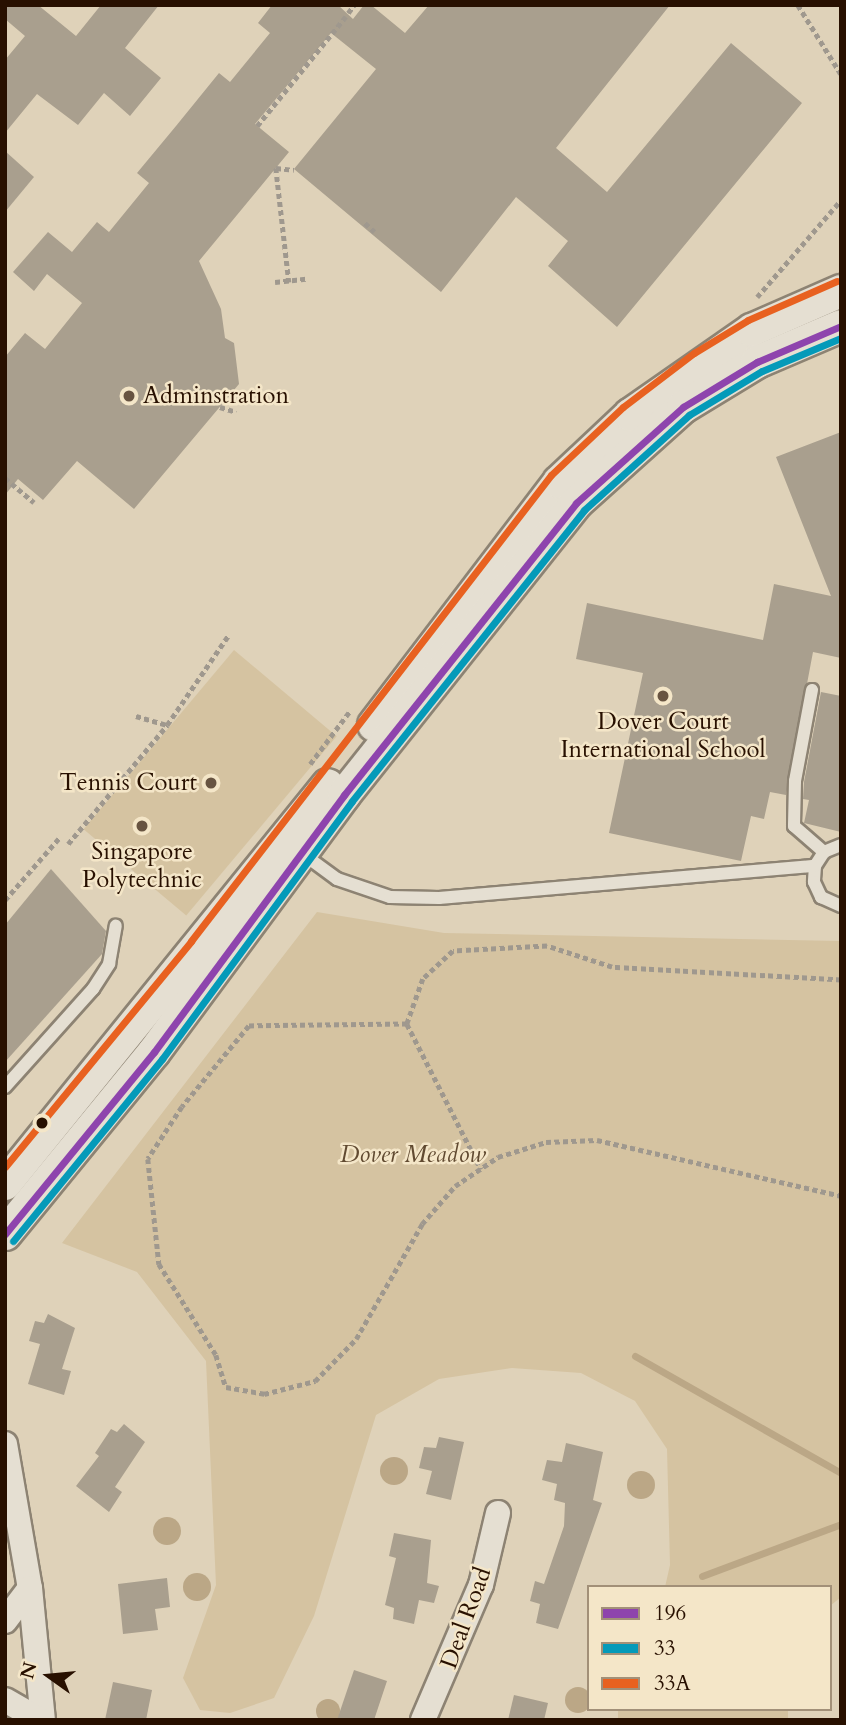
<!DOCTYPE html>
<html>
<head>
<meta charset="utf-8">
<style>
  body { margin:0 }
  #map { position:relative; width:846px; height:1725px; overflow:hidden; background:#dfd2b9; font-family:Cardo,serif }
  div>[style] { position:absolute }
  .green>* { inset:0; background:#d5c3a1; transform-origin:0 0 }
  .water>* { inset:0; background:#bba786 }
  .round { border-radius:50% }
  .stream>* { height:7px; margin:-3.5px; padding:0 3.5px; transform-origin:3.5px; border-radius:3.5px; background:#bba786 }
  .building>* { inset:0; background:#a99f8e }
  .path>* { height:4.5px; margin-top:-2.25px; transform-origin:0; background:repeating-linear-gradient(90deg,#9f988e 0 5px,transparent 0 8.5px) }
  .roads { filter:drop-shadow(2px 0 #8d8373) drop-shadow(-2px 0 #8d8373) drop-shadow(0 2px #8d8373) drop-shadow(0 -2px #8d8373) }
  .service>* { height:12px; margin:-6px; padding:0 6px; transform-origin:6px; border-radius:6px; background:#e5dfd2 }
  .minor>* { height:24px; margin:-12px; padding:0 12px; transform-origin:12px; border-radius:12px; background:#e5dfd2 }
  .tertiary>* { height:32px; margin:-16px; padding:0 16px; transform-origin:16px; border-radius:16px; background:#e5dfd2 }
  .bus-1>* { height:7px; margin:-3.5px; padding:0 3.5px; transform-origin:3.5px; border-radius:3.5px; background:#8e44ad }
  .bus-2>* { height:7px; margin:-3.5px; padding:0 3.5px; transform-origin:3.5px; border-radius:3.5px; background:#049ab9 }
  .bus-3>* { height:7px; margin:-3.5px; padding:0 3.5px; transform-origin:3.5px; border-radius:3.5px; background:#e86120 }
  .dots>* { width:19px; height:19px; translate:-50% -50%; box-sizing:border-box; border:4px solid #f4e6c8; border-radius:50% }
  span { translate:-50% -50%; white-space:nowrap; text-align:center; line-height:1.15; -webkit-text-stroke:5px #f4e6c8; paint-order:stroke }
  .poi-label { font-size:24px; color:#281000 }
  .left { translate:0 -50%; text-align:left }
  .right { translate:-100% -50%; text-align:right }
  .park-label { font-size:24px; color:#614a31; font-style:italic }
  .street-label { font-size:24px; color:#281000 }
  .frame { position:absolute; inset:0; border:7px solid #281000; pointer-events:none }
  .legend { position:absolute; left:587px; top:1585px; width:245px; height:126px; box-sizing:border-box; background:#f4e6c8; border:2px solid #a29078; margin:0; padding:9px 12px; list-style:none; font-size:21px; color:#281000 }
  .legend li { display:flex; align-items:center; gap:14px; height:35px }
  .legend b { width:35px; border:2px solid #a29078 }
  .north { position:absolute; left:14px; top:1641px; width:70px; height:70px; -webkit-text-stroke:5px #f4e6c8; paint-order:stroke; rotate:285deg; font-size:19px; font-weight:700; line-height:28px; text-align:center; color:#281000 }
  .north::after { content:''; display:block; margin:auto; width:24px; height:32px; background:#281000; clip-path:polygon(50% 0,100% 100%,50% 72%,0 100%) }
</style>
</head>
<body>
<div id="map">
  <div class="green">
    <i style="left:234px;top:650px;width:134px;height:234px;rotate:40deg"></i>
    <i style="clip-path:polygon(317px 912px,444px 933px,841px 941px,841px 1597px,830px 1606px,830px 1587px,665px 1587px,670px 1565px,667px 1449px,635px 1401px,581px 1373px,512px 1368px,439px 1379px,376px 1415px,314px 1616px,274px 1698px,230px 1713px,200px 1710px,183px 1678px,216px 1585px,206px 1361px,137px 1272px,62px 1243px)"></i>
    <i style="left:618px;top:1709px;width:170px;height:12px"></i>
  </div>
  <div class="water">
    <i class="round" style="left:380px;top:1457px;width:28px;height:28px"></i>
    <i class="round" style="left:627px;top:1471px;width:28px;height:28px"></i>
    <i class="round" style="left:153px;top:1517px;width:28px;height:28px"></i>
    <i class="round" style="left:183px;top:1573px;width:28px;height:28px"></i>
    <i class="round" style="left:565px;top:1687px;width:26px;height:26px"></i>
    <i class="round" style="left:316px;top:1699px;width:24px;height:24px"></i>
  </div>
  <div class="stream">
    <i style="left:635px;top:1356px;width:237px;rotate:29.6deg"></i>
    <i style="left:702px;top:1576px;width:148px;rotate:-20.5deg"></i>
  </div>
  <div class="building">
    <i style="clip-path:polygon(5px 5px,38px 5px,76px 36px,101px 5px,159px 5px,125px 48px,161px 78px,130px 116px,104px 93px,78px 125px,37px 94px,5px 133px,5px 60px,25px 36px,5px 19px)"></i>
    <i style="clip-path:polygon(272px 5px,338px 5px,353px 19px,364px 5px,371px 5px,405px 33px,429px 5px,670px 5px,556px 148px,607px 192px,731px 43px,802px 103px,617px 327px,548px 266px,568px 241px,516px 197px,441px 292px,294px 169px,376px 69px,331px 33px,255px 124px,289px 152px,199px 261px,221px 309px,225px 338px,234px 343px,239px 384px,134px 509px,77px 461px,43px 500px,18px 479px,5px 495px,5px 357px,25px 333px,45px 349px,82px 303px,47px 274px,34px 291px,13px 272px,48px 232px,72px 252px,97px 222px,109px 232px,149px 183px,137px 173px,176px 126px,219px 73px,230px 82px,270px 33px,258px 23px)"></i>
    <i style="clip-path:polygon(5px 151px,34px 177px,5px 212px)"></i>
    <i style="clip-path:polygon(841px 432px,841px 658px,813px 652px,786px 795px,770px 792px,764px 819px,751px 816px,741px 861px,609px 833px,643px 673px,576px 659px,587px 603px,763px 640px,774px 584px,831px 596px,776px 457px)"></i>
    <i style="clip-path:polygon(821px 692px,841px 696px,841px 832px,804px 823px,809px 800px,803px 799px,804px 782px)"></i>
    <i style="clip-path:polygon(51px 869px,106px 931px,102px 954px,5px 1062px,5px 925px)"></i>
    <i style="clip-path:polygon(48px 1314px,75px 1328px,62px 1369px,71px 1371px,64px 1395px,28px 1384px,40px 1344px,29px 1341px,35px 1321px,44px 1323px)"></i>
    <i style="clip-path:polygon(124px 1424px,145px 1442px,115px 1487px,122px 1492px,109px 1512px,76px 1486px,99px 1456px,95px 1453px,111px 1429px,117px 1432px)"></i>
    <i style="clip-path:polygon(439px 1437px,464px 1442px,451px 1500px,426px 1494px,432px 1471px,419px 1468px,424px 1447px,436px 1448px)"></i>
    <i style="clip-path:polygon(566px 1443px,603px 1452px,593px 1500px,602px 1503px,558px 1629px,536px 1623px,540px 1604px,530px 1601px,535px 1581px,544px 1584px,564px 1526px,565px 1503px,554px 1500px,557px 1484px,542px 1480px,547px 1460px,562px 1462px)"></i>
    <i style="clip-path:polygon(394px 1533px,431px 1540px,427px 1583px,439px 1586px,434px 1603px,419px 1600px,414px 1624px,393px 1619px,394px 1608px,385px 1605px,396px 1558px,389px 1556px)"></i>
    <i style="clip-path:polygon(167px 1578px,170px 1607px,155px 1609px,158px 1630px,123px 1634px,118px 1584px)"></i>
    <i style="clip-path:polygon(354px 1670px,387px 1681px,374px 1720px,337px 1720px)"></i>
    <i style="clip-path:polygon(113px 1682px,152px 1690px,146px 1720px,105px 1720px)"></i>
    <i style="clip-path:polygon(514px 1695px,548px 1703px,544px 1720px,508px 1720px)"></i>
  </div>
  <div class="path">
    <i style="left:798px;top:5px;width:81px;rotate:58.1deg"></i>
    <i style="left:348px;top:13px;width:10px;rotate:-53deg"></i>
    <i style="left:257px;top:126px;width:141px;rotate:-51deg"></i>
    <i style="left:276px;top:168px;width:115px;rotate:83.5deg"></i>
    <i style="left:276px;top:168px;width:18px;rotate:6deg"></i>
    <i style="left:365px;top:223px;width:13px;rotate:42deg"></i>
    <i style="left:275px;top:282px;width:31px;rotate:-6deg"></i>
    <i style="left:757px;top:297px;width:128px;rotate:-49.1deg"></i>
    <i style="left:220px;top:407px;width:17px;rotate:17deg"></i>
    <i style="left:5px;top:478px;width:38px;rotate:40deg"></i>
    <i style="left:136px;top:716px;width:32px;rotate:16deg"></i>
    <i style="left:310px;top:764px;width:65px;rotate:-53.1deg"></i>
    <i style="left:68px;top:844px;width:155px;rotate:-50.2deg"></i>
    <i style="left:167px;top:725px;width:108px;rotate:-55.6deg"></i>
    <i style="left:5px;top:900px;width:84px;rotate:-48.9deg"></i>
    <i style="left:841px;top:980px;width:229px;rotate:-176.8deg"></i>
    <i style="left:612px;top:967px;width:68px;rotate:-162.1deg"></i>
    <i style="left:547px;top:946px;width:94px;rotate:177deg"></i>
    <i style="left:453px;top:951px;width:41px;rotate:137deg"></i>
    <i style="left:423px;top:979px;width:48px;rotate:109.6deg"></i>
    <i style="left:407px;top:1024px;width:158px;rotate:179.3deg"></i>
    <i style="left:249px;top:1026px;width:105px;rotate:129.6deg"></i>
    <i style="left:182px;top:1107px;width:62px;rotate:123.2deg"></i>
    <i style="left:148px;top:1159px;width:106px;rotate:84deg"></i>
    <i style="left:159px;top:1264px;width:107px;rotate:57.9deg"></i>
    <i style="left:216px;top:1355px;width:34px;rotate:73deg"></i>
    <i style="left:226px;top:1387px;width:39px;rotate:10deg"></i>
    <i style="left:264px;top:1394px;width:53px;rotate:-14.3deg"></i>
    <i style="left:315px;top:1381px;width:59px;rotate:-45.7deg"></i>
    <i style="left:356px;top:1339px;width:133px;rotate:-60.1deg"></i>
    <i style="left:422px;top:1224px;width:50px;rotate:-49deg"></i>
    <i style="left:455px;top:1186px;width:52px;rotate:-34deg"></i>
    <i style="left:498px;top:1157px;width:50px;rotate:-17.4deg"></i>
    <i style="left:546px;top:1142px;width:51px;rotate:-2.2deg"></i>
    <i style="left:597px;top:1140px;width:250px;rotate:12.9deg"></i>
    <i style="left:407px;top:1024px;width:163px;rotate:63deg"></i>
  </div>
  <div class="roads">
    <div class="service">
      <i style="left:812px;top:690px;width:93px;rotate:100.6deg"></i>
      <i style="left:795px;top:781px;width:45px;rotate:91.3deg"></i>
      <i style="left:794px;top:826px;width:40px;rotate:41deg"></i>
      <i style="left:841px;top:845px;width:18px;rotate:158deg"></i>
      <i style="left:824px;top:852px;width:17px;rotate:123deg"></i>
      <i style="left:815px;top:866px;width:16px;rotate:94deg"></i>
      <i style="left:814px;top:882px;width:17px;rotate:65deg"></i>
      <i style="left:821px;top:897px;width:22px;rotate:24deg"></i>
      <i style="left:303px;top:854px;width:42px;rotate:36.3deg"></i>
      <i style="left:337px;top:879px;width:56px;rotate:18.8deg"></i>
      <i style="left:390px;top:897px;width:49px;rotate:1.2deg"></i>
      <i style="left:439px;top:898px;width:377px;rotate:-4.9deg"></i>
      <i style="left:5px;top:1087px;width:132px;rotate:-48.1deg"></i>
      <i style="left:93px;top:989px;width:30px;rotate:-57deg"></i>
      <i style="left:109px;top:964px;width:39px;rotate:-80deg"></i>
    </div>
    <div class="minor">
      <i style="left:5px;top:1444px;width:146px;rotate:80.2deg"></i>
      <i style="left:30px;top:1588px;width:133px;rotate:84.4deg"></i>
      <i style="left:5px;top:1621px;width:41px;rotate:-52.9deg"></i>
      <i style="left:5px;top:1700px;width:40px;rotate:29.7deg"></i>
      <i style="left:423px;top:1720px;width:147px;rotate:-66.8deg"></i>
      <i style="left:481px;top:1585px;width:74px;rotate:-76.7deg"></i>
    </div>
    <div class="tertiary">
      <i style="left:374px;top:725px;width:305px;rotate:-52.7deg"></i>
      <i style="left:559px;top:482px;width:98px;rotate:-43.3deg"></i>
      <i style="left:630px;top:415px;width:149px;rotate:-34.9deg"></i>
      <i style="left:752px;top:330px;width:97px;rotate:-23.7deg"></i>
      <i style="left:5px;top:1184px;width:513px;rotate:-51.01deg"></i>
      <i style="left:5px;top:1234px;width:235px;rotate:-50.7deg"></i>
      <i style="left:154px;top:1052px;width:320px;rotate:-53.5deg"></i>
      <i style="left:344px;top:795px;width:373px;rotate:-51.5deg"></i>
      <i style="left:576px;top:503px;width:144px;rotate:-41.9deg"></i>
      <i style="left:683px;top:407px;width:87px;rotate:-31.3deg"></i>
      <i style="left:757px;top:362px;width:91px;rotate:-23.2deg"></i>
    </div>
  </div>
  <div class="bus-1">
    <i style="left:5px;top:1234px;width:235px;rotate:-50.7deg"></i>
    <i style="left:154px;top:1052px;width:320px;rotate:-53.5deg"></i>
    <i style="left:344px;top:795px;width:373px;rotate:-51.5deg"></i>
    <i style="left:576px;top:503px;width:144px;rotate:-41.9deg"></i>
    <i style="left:683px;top:407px;width:87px;rotate:-31.3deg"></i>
    <i style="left:757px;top:362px;width:91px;rotate:-23.2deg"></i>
  </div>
  <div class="bus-2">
    <i style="left:13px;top:1241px;width:235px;rotate:-50.7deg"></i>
    <i style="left:162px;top:1059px;width:320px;rotate:-53.6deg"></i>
    <i style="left:352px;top:801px;width:372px;rotate:-51.4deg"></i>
    <i style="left:584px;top:510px;width:142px;rotate:-42.1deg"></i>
    <i style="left:689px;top:415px;width:85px;rotate:-31.1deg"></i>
    <i style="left:762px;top:371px;width:86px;rotate:-22.7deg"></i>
  </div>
  <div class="bus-3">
    <i style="left:5px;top:1167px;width:293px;rotate:-50.5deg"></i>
    <i style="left:191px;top:941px;width:589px;rotate:-52.31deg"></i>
    <i style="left:551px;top:475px;width:99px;rotate:-43.4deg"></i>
    <i style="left:623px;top:407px;width:89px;rotate:-37.3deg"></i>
    <i style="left:694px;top:353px;width:63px;rotate:-31.4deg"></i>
    <i style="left:748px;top:320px;width:97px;rotate:-23.7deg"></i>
  </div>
  <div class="dots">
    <i style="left:129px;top:396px;background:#685441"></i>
    <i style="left:663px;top:696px;background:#685441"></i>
    <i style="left:211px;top:783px;background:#685441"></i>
    <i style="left:142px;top:826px;background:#685441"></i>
    <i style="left:42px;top:1123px;background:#281000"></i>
  </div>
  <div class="poi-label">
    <span class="left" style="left:143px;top:396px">Adminstration</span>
    <span style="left:663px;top:736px">Dover Court<br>International School</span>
    <span class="right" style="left:197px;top:783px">Tennis Court</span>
    <span style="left:142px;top:866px">Singapore<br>Polytechnic</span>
  </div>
  <div class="park-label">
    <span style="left:413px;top:1155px">Dover Meadow</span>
  </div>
  <div class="street-label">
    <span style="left:466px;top:1618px;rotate:-70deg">Deal Road</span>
  </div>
  <div class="frame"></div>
  <ul class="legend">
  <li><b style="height:9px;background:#8e44ad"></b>196</li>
  <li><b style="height:9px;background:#049ab9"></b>33</li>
  <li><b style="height:9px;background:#e86120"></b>33A</li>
  </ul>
  <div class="north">N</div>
</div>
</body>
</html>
